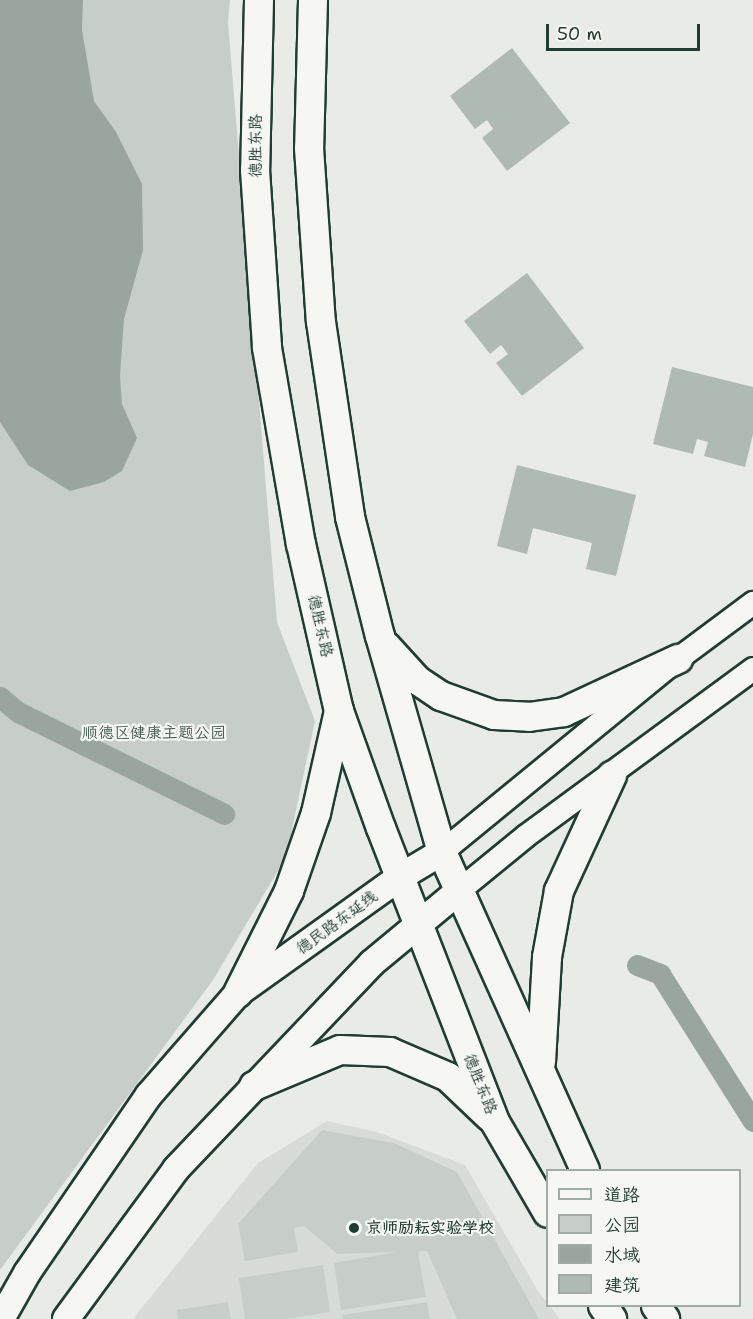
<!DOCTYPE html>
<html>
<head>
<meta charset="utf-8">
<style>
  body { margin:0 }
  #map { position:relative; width:753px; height:1319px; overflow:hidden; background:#e9ebe7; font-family:"Shantell Sans","LXGW WenKai TC",sans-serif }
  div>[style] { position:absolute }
  .built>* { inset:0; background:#d8dcd8 }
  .green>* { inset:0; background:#c7cec9 }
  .water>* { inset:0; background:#99a6a0 }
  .canal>* { height:21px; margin:-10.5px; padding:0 10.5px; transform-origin:10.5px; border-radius:10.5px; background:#99a6a0 }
  .building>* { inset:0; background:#b0bab5 }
  .roads { filter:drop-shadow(2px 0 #1f3d34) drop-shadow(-2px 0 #1f3d34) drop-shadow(0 2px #1f3d34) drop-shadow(0 -2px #1f3d34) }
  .tertiary>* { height:22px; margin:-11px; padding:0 11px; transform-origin:11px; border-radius:11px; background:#f6f6f2 }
  .secondary>* { height:26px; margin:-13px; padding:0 13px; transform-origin:13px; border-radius:13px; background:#f6f6f2 }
  .primary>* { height:28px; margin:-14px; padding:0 14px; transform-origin:14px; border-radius:14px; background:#f6f6f2 }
  .dots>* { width:16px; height:16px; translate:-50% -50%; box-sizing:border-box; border:3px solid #f6f6f2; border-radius:50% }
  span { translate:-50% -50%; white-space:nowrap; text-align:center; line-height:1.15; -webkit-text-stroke:4.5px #f6f6f2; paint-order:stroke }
  .street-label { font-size:16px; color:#1f3d34 }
  .park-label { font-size:16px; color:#415a52 }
  .poi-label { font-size:16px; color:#1f3d34; font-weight:700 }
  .left { translate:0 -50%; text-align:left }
  .legend { position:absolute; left:546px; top:1169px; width:195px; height:138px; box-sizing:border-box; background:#f6f6f2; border:2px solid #a0aca6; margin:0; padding:8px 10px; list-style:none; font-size:18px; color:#1f3d34 }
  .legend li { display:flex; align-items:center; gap:12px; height:30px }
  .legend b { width:30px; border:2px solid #a0aca6 }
  .scale { position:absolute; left:546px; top:24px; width:154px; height:27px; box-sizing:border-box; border:3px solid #1f3d34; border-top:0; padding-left:8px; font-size:18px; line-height:21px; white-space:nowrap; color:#1f3d34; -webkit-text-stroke:4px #f6f6f2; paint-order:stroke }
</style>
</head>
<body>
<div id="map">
  <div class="built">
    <i style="clip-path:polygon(327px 1121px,377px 1132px,465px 1165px,538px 1291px,560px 1319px,133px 1319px,258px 1163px)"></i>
  </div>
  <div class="green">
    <i style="clip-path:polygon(0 0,230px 0,228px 22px,277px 622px,315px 721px,286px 857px,213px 980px,0 1270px)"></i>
    <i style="clip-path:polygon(322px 1130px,394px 1143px,457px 1172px,539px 1319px,457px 1319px,427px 1251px,418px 1252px,426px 1297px,341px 1310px,334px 1263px,396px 1252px,337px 1254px,304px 1226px,294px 1228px,298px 1252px,245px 1261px,238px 1224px)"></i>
    <i style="clip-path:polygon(323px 1265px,330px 1312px,287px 1319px,245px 1319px,239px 1278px)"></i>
    <i style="clip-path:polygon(228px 1302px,231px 1319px,178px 1319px,177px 1310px)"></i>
    <i style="clip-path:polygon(427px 1302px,430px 1319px,343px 1319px,342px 1315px)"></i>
  </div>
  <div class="water">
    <i style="clip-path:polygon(0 0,83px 0,82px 30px,94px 101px,116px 132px,142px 184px,143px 250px,124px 319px,120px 376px,122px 404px,137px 438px,122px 471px,104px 482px,70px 491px,28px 465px,0 422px)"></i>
  </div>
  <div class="canal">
    <i style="left:0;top:697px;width:23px;rotate:40deg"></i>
    <i style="left:18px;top:712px;width:230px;rotate:26.3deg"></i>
    <i style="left:637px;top:965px;width:25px;rotate:21deg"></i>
    <i style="left:660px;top:974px;width:174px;rotate:57.7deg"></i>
  </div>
  <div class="building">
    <i style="clip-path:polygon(512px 48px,570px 123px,507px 171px,482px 138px,493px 129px,487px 120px,475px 129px,450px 96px)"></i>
    <i style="clip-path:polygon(527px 273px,584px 348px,522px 396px,496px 363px,508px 354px,501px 345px,490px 354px,464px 321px)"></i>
    <i style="clip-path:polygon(672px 367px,753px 387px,753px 434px,745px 467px,704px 456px,708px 442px,697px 439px,693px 454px,653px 444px)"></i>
    <i style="clip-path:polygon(517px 465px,636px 495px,616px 576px,586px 569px,592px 543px,533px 528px,527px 554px,497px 546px)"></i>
  </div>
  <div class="roads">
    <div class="tertiary">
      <i style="left:442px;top:852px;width:305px;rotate:-39.3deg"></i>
      <i style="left:678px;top:659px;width:94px;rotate:-36.7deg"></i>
      <i style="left:460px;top:890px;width:85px;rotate:-39.3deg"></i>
      <i style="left:526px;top:836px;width:282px;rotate:-36.3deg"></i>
    </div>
    <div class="secondary">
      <i style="left:1px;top:1319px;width:53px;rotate:-60.5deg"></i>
      <i style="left:27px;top:1273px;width:216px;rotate:-55.6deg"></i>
      <i style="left:149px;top:1095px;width:135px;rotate:-48.9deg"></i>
      <i style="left:238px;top:993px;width:199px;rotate:-35.6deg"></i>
      <i style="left:400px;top:877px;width:49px;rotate:-30.8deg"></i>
      <i style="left:66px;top:1319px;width:186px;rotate:-53.7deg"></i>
      <i style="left:176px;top:1169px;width:284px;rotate:-46.4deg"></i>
      <i style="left:372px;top:963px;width:114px;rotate:-39.7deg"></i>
    </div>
    <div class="primary">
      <i style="left:259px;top:0;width:170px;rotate:91.3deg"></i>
      <i style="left:255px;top:170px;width:178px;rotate:86.1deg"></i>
      <i style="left:267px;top:348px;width:199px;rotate:80.2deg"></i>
      <i style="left:301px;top:544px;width:171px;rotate:77.2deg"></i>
      <i style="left:339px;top:711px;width:124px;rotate:70.3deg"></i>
      <i style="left:381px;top:828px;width:315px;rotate:68.8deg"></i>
      <i style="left:495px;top:1122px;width:105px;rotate:59.8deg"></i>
      <i style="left:313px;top:0;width:148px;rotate:91.5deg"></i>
      <i style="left:309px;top:148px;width:174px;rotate:86.1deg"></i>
      <i style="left:321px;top:322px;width:197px;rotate:81.5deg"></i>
      <i style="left:350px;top:517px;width:123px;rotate:75.9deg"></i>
      <i style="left:380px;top:636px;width:225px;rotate:74deg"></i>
      <i style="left:442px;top:852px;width:349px;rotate:65.8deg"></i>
      <i style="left:386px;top:646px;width:46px;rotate:47.6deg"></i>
      <i style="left:417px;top:680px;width:29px;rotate:34deg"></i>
      <i style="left:441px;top:696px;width:56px;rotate:19.7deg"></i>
      <i style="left:494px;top:715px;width:35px;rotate:3deg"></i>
      <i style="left:529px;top:717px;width:35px;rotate:-8deg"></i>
      <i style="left:564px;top:712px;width:126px;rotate:-24.9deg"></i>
      <i style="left:238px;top:993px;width:114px;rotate:-63.4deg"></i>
      <i style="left:289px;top:891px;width:83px;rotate:-70.9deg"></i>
      <i style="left:316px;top:813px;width:105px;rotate:-77.3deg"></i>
      <i style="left:541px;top:1062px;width:105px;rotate:-86.7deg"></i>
      <i style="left:547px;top:957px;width:67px;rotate:-79.7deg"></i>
      <i style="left:559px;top:891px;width:127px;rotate:-65.3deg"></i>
      <i style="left:254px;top:1086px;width:93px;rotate:-22.7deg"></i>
      <i style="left:340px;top:1050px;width:50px;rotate:2.3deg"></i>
      <i style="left:390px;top:1052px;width:63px;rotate:23.3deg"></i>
      <i style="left:448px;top:1077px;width:57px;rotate:43.6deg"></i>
      <i style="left:603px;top:1306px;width:16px;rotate:55deg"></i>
      <i style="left:656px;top:1306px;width:16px;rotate:55deg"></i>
    </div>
  </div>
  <div class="dots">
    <i style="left:354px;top:1228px;background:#1f3d34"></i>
  </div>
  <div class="street-label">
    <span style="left:256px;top:146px;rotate:-90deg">德胜东路</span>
    <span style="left:320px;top:626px;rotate:77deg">德胜东路</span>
    <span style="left:337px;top:923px;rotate:-36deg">德民路东延线</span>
    <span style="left:480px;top:1084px;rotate:68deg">德胜东路</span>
  </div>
  <div class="park-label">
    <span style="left:154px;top:733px">顺德区健康主题公园</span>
  </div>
  <div class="poi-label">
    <span class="left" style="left:366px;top:1228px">京师励耘实验学校</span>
  </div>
  <ul class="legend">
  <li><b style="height:8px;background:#f6f6f2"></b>道路</li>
  <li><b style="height:16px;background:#c7cec9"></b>公园</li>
  <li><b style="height:16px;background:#99a6a0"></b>水域</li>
  <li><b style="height:16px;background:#b0bab5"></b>建筑</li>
  </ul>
  <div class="scale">50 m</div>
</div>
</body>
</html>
